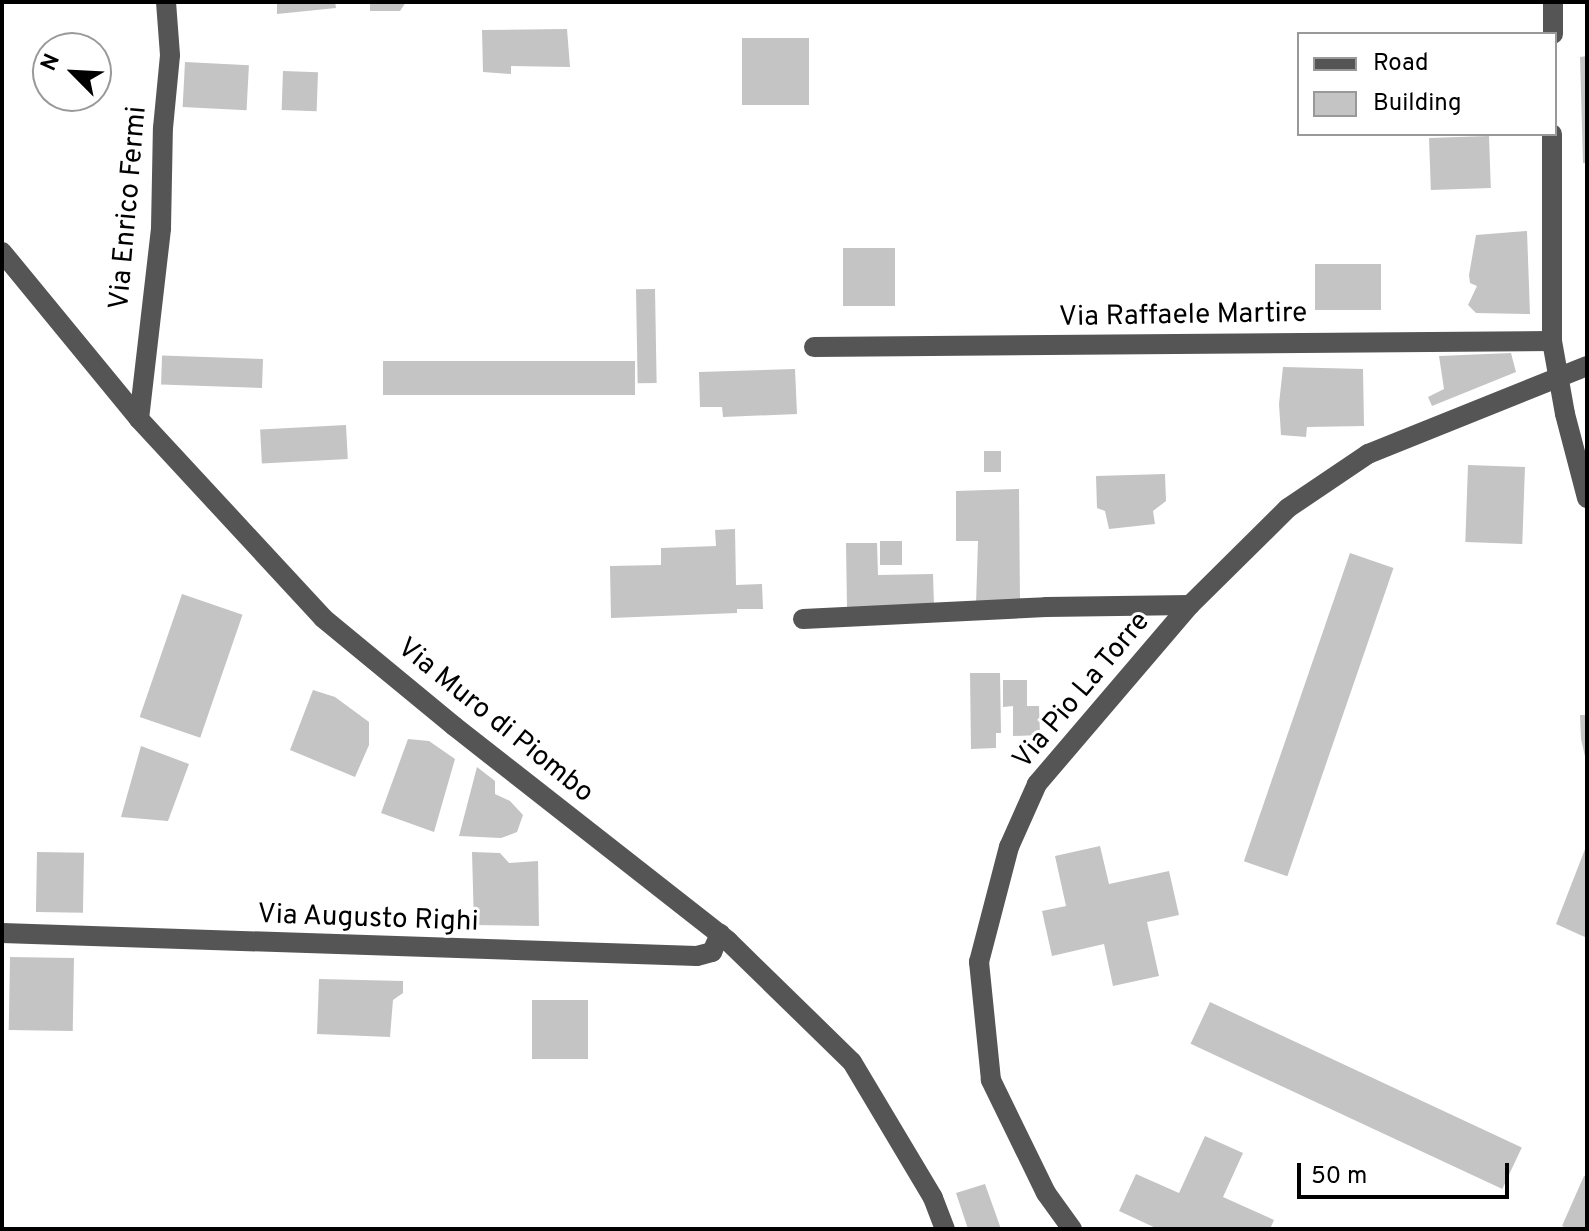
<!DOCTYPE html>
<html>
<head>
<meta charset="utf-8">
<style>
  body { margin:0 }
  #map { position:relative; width:1589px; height:1231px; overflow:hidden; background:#fff; font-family:Overpass,sans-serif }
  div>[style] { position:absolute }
  .building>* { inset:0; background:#c4c4c4; transform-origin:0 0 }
  .minor>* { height:20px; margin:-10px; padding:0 10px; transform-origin:10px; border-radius:10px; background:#555 }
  span { translate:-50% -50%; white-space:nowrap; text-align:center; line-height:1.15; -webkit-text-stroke:6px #fff; paint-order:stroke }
  .street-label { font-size:28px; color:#000 }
  .frame { position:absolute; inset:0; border:4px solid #000; pointer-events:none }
  .legend { position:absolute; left:1297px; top:32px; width:260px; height:104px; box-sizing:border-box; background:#fff; border:2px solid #999; margin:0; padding:10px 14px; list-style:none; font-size:24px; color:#000 }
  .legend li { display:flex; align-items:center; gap:16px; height:40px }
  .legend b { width:40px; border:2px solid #999 }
  .north { position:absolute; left:32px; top:32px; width:80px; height:80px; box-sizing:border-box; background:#fff; border:2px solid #999; border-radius:50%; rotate:294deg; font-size:22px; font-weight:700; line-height:32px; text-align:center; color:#000 }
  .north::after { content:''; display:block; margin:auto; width:28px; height:36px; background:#000; clip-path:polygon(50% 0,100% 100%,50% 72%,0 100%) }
  .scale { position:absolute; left:1297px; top:1163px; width:212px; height:36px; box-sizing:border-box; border:4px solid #000; border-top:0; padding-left:10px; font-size:24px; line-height:28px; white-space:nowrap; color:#000; -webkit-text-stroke:6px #fff; paint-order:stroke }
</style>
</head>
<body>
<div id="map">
  <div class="building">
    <i style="clip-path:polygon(277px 2px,335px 2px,336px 8px,277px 14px)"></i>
    <i style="clip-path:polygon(370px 2px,406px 2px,400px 11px,370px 11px)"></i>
    <i style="clip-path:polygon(567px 29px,570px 67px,511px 66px,511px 74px,483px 72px,482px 30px)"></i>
    <i style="left:742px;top:38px;width:67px;height:67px"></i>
    <i style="clip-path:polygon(1587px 56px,1587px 163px,1583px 163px,1580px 57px)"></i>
    <i style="left:185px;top:62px;width:64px;height:45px;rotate:3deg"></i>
    <i style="left:283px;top:71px;width:35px;height:39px;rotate:2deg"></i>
    <i style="left:1489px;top:136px;width:52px;height:60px;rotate:88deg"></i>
    <i style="clip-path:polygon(1527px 231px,1530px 314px,1476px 313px,1468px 305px,1477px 286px,1470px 283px,1469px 275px,1476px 235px)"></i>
    <i style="left:843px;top:248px;width:52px;height:58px"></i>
    <i style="left:1381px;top:264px;width:46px;height:66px;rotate:90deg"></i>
    <i style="left:655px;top:289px;width:94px;height:19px;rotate:89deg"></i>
    <i style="clip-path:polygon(1511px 353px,1516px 372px,1432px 406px,1428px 397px,1444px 389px,1439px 356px)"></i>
    <i style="left:263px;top:359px;width:29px;height:101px;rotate:92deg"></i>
    <i style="left:635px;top:361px;width:34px;height:252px;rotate:90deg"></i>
    <i style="clip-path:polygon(1283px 367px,1363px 369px,1364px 426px,1307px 427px,1306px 437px,1281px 435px,1279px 404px)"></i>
    <i style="clip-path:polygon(795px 369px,797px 414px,723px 417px,722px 407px,700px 407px,699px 372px)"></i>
    <i style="left:346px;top:425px;width:34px;height:86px;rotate:87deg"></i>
    <i style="left:984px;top:451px;width:17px;height:21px"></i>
    <i style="left:1468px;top:465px;width:57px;height:77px;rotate:2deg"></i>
    <i style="clip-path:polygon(1165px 474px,1166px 501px,1153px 511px,1155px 524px,1109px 529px,1105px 511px,1097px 508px,1096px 476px)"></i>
    <i style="clip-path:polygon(1019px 489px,1020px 602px,976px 604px,978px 541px,956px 541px,956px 491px)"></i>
    <i style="clip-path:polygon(735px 529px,736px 585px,762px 584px,763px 609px,737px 609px,737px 613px,611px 618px,610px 566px,661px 565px,661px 548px,716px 546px,715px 530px)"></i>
    <i style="left:902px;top:541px;width:24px;height:22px;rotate:90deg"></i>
    <i style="clip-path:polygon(846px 543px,877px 543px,878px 575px,933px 574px,934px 606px,847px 608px)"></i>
    <i style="left:1350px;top:553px;width:46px;height:326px;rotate:19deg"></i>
    <i style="left:182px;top:594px;width:64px;height:130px;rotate:19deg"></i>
    <i style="clip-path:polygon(970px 673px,1000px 673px,1001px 733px,996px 733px,996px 748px,971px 749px)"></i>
    <i style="clip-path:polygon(1003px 680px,1027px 680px,1027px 706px,1039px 706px,1040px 735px,1013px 736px,1013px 706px,1003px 707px)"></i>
    <i style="clip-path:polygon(313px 690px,335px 697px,369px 722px,369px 745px,355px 777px,290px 750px)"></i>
    <i style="clip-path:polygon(1580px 715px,1587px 715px,1587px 765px,1581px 739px)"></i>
    <i style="clip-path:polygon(408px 739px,429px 741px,455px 759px,434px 832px,381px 813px)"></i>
    <i style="clip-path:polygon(141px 746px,189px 764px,168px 821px,121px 817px)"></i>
    <i style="clip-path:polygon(477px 767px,495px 781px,495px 794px,510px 801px,523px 815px,517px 832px,501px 838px,459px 836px)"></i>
    <i style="clip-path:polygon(1587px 844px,1587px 938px,1556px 924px)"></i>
    <i style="clip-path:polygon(1100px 846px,1109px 884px,1169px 871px,1179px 915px,1147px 922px,1159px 976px,1113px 986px,1104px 944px,1052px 956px,1042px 911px,1066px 906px,1055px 856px)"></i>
    <i style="left:37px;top:852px;width:47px;height:60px;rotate:1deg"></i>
    <i style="clip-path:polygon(472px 852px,500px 853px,509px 863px,538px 861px,539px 926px,474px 925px)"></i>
    <i style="left:10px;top:957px;width:64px;height:73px;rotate:1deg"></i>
    <i style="clip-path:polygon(319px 979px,403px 981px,403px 993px,393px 1000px,390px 1037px,317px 1034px)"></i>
    <i style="left:532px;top:1000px;width:56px;height:59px"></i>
    <i style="left:1210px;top:1002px;width:344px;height:46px;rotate:25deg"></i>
    <i style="clip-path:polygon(1205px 1136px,1243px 1153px,1223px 1197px,1274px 1220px,1270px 1229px,1158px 1229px,1119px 1211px,1136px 1174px,1179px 1193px)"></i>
    <i style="clip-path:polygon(1584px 1176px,1587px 1176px,1587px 1229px,1569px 1229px,1562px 1226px)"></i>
    <i style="clip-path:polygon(985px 1184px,1001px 1229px,968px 1229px,956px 1193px)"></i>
  </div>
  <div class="minor">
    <i style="left:1553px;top:34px;width:32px;rotate:-90deg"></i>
    <i style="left:1552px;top:134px;width:207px;rotate:90deg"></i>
    <i style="left:1552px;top:341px;width:74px;rotate:79.9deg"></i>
    <i style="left:1565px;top:414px;width:87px;rotate:75.3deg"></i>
    <i style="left:2px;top:252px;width:216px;rotate:50.6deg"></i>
    <i style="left:139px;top:419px;width:271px;rotate:47.2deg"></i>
    <i style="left:323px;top:618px;width:170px;rotate:39.5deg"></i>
    <i style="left:454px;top:726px;width:348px;rotate:38.1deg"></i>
    <i style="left:728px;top:941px;width:173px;rotate:44.3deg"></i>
    <i style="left:852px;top:1062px;width:158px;rotate:59.2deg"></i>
    <i style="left:933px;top:1198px;width:33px;rotate:69deg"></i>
    <i style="left:814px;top:347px;width:738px;rotate:-0.47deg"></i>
    <i style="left:139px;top:419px;width:192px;rotate:-83.4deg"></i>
    <i style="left:161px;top:228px;width:100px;rotate:-88.9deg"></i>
    <i style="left:163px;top:128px;width:73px;rotate:-84.5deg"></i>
    <i style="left:170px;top:55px;width:53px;rotate:-94.3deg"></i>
    <i style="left:803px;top:619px;width:243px;rotate:-2.8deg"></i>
    <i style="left:1046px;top:607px;width:144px;rotate:-0.8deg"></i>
    <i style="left:2px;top:933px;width:695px;rotate:1.9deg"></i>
    <i style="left:697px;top:956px;width:16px;rotate:-15deg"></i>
    <i style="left:712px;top:952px;width:20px;rotate:-66deg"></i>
    <i style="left:1072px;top:1229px;width:44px;rotate:-125.8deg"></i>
    <i style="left:1046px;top:1193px;width:126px;rotate:-116deg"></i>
    <i style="left:991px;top:1080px;width:119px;rotate:-95.8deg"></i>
    <i style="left:979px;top:962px;width:119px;rotate:-75.4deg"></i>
    <i style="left:1009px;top:847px;width:69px;rotate:-66deg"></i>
    <i style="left:1037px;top:784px;width:235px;rotate:-49.5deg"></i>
    <i style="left:1190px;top:605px;width:138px;rotate:-44.7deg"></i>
    <i style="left:1288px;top:508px;width:97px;rotate:-34deg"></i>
    <i style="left:1368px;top:454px;width:236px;rotate:-21.9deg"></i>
  </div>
  <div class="street-label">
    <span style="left:129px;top:208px;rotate:-85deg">Via Enrico Fermi</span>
    <span style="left:1183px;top:316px;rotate:-1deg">Via Raffaele Martire</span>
    <span style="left:1082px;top:691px;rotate:-50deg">Via Pio La Torre</span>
    <span style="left:495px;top:721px;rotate:39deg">Via Muro di Piombo</span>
    <span style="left:368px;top:919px;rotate:2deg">Via Augusto Righi</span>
  </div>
  <div class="frame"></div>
  <ul class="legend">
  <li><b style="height:10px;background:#555"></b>Road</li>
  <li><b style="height:22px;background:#c4c4c4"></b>Building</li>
  </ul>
  <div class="north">N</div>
  <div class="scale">50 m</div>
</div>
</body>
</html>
